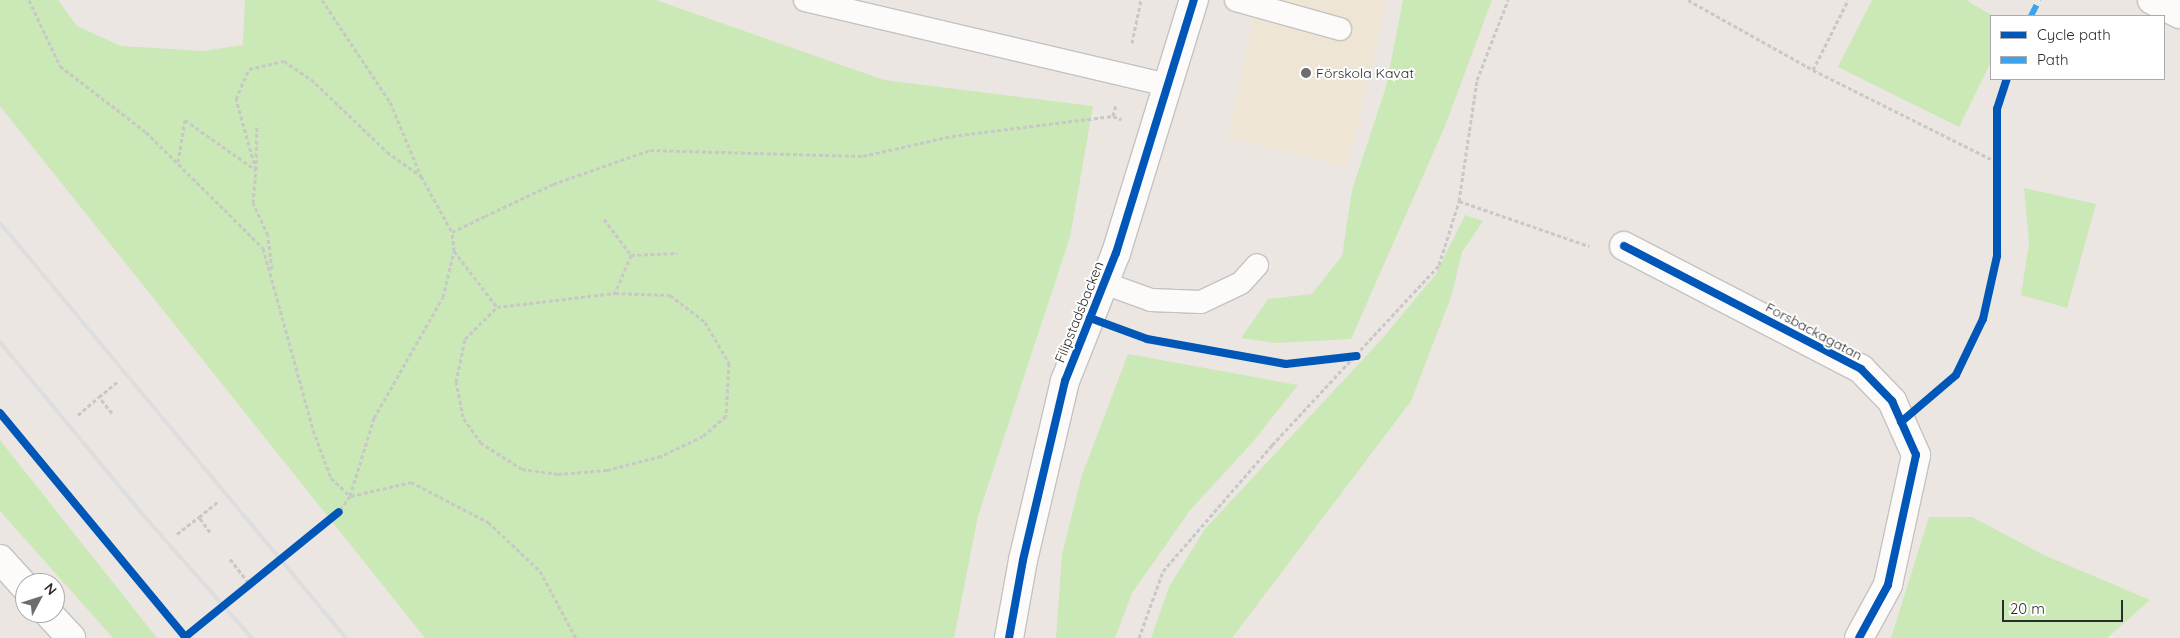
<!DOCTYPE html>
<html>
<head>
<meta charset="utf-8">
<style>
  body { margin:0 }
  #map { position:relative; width:2180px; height:638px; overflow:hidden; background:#ebe6e1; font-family:Quicksand,sans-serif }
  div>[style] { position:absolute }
  .education>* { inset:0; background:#efe5d5 }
  .green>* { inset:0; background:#cbe8b7 }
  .path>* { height:3px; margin-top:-1.5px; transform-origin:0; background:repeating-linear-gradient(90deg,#c8c8c7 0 4px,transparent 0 6.5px) }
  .roads { filter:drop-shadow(1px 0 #c4c2c3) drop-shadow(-1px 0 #c4c2c3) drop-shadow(0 1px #c4c2c3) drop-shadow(0 -1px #c4c2c3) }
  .lane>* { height:22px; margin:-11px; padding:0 11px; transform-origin:11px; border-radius:11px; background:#fcfbfa }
  .street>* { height:28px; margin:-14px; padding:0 14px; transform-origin:14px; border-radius:14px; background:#fcfbfa }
  .secondary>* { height:28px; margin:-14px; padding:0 14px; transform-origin:14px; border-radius:14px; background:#fcfbfa }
  .rail>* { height:4px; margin:-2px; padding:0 2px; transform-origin:2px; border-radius:2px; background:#dedee0 }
  .quiet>* { height:6px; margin-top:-3px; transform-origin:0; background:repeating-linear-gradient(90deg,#3ea3eb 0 12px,transparent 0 18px) }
  .cycleway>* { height:8px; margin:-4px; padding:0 4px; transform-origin:4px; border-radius:4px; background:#0057b8 }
  .dots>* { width:14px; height:14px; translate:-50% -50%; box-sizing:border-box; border:2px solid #fff; border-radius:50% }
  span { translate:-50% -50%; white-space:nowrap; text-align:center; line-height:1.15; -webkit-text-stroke:4px #fff; paint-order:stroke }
  .poi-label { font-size:14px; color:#2c2c2c }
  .left { translate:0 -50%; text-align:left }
  .street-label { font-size:14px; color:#2c2c2c }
  .legend { position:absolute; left:1990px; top:15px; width:175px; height:65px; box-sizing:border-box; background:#fff; border:1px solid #ababab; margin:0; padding:6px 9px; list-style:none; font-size:15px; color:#2c2c2c }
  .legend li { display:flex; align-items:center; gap:10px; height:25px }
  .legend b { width:25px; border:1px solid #ababab }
  .north { position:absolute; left:15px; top:573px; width:50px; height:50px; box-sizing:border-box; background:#fff; border:1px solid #ababab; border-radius:50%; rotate:50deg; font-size:14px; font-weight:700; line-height:20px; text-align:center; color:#2c2c2c }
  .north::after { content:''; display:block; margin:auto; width:18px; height:22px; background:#6f6d6b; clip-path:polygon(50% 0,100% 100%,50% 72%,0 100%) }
  .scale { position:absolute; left:2002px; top:600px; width:121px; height:22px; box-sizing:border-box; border:2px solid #2c2c2c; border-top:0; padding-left:6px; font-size:15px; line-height:18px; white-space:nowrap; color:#2c2c2c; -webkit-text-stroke:4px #fff; paint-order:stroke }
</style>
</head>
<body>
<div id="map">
  <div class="education">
    <i style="clip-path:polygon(1254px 0,1387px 0,1347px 167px,1228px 138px,1256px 6px)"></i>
  </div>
  <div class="green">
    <i style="clip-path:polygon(0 0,58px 0,77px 26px,121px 46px,203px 51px,243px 45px,245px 0,656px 0,884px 80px,1093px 106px,1070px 237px,978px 516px,954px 638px,425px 638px,0 106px)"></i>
    <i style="clip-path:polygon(1403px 0,1492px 0,1445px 126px,1351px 339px,1276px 343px,1241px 338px,1268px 299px,1312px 294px,1342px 256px,1352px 190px,1386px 87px)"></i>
    <i style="clip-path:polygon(1872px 0,1966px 0,1993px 16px,1991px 62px,1959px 127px,1838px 67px)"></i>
    <i style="clip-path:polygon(2024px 188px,2096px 204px,2067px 308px,2021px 295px,2029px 243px)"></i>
    <i style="clip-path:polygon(1465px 215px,1483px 221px,1462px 252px,1451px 297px,1411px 401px,1232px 638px,1151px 638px,1169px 587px,1205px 529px,1381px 340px,1436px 274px)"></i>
    <i style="clip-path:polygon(1128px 354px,1298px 385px,1252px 443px,1191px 509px,1132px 593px,1115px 638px,1056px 638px,1062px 554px,1082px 475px)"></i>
    <i style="clip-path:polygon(0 440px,157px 638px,113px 638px,0 511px)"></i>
    <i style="clip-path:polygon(1929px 517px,1972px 517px,2044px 555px,2150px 600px,2107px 638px,1891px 638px)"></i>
  </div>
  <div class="path">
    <i style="left:29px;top:0;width:73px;rotate:64.8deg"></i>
    <i style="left:60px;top:66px;width:108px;rotate:37.5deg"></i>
    <i style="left:146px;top:132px;width:165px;rotate:44.8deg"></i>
    <i style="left:263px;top:248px;width:189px;rotate:74.6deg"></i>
    <i style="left:313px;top:430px;width:51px;rotate:69.4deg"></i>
    <i style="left:331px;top:478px;width:26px;rotate:43deg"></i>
    <i style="left:350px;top:496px;width:19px;rotate:125deg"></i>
    <i style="left:322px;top:0;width:123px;rotate:56.3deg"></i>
    <i style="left:390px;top:102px;width:80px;rotate:67.3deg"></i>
    <i style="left:421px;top:176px;width:64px;rotate:61deg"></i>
    <i style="left:1688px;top:0;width:143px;rotate:29.2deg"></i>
    <i style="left:1813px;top:70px;width:78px;rotate:-63.4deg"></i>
    <i style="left:1132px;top:43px;width:44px;rotate:-78.2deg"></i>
    <i style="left:1813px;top:70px;width:208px;rotate:26.6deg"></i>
    <i style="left:1113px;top:116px;width:11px;rotate:-75deg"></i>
    <i style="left:178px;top:162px;width:43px;rotate:-80.5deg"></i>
    <i style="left:185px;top:120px;width:87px;rotate:35.2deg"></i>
    <i style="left:256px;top:170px;width:46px;rotate:-88.8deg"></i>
    <i style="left:1459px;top:201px;width:138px;rotate:19.1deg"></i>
    <i style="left:604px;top:219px;width:45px;rotate:53.1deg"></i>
    <i style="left:631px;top:255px;width:41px;rotate:112.8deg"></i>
    <i style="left:454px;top:251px;width:71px;rotate:52.5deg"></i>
    <i style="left:631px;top:255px;width:46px;rotate:-2.5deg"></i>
    <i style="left:272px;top:269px;width:34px;rotate:-97deg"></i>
    <i style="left:268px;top:235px;width:35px;rotate:-115deg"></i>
    <i style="left:253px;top:203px;width:33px;rotate:-85deg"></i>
    <i style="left:256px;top:170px;width:74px;rotate:-105.7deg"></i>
    <i style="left:236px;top:99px;width:33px;rotate:-67deg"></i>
    <i style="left:249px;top:69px;width:36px;rotate:-13deg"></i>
    <i style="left:284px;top:61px;width:32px;rotate:34deg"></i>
    <i style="left:311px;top:79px;width:105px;rotate:43.8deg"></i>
    <i style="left:387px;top:152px;width:42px;rotate:35.2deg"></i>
    <i style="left:615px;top:293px;width:55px;rotate:2.1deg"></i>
    <i style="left:670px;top:295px;width:44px;rotate:37.6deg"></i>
    <i style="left:705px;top:322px;width:48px;rotate:59.7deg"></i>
    <i style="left:729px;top:363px;width:53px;rotate:93.2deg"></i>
    <i style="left:726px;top:416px;width:30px;rotate:139deg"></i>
    <i style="left:703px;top:436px;width:47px;rotate:154.5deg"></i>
    <i style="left:661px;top:456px;width:56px;rotate:165.5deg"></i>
    <i style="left:607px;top:470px;width:49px;rotate:175.3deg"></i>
    <i style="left:558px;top:474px;width:36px;rotate:-172deg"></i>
    <i style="left:522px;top:469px;width:49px;rotate:-147.6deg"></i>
    <i style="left:481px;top:443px;width:32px;rotate:-125deg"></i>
    <i style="left:463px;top:417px;width:36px;rotate:-101deg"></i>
    <i style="left:456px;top:382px;width:44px;rotate:-78.2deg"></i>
    <i style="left:465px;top:339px;width:45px;rotate:-45deg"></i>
    <i style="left:497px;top:307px;width:119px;rotate:-6.8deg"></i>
    <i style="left:112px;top:413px;width:21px;rotate:-129deg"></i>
    <i style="left:99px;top:397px;width:26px;rotate:-40deg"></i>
    <i style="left:78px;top:415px;width:28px;rotate:-41deg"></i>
    <i style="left:350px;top:496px;width:82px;rotate:-72.9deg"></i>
    <i style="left:374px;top:418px;width:139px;rotate:-60.3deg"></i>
    <i style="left:443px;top:297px;width:47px;rotate:-76.6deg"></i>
    <i style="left:454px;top:251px;width:19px;rotate:-96deg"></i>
    <i style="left:452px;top:232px;width:37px;rotate:-26deg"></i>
    <i style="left:485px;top:216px;width:75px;rotate:-25.2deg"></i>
    <i style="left:553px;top:184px;width:103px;rotate:-19.3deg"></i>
    <i style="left:650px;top:150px;width:213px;rotate:1.6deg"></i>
    <i style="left:863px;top:156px;width:91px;rotate:-12.7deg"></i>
    <i style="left:952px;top:136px;width:162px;rotate:-7.1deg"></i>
    <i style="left:1113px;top:116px;width:9px;rotate:21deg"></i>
    <i style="left:351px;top:496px;width:62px;rotate:-13.1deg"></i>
    <i style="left:411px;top:482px;width:87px;rotate:27.5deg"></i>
    <i style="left:488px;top:522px;width:71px;rotate:43.3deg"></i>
    <i style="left:540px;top:571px;width:76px;rotate:61.8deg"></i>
    <i style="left:210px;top:532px;width:19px;rotate:-126deg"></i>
    <i style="left:199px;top:517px;width:26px;rotate:-39deg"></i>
    <i style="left:177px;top:534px;width:28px;rotate:-38deg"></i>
    <i style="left:230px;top:559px;width:31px;rotate:52deg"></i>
    <i style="left:1139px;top:638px;width:71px;rotate:-70.3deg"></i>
    <i style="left:1163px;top:571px;width:167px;rotate:-49.1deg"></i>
    <i style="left:1272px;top:445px;width:246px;rotate:-47.1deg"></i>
    <i style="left:1439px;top:265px;width:67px;rotate:-72.6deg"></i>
    <i style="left:1459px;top:201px;width:122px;rotate:-81.5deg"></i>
    <i style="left:1477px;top:80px;width:86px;rotate:-68.8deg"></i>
  </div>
  <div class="roads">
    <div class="lane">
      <i style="left:805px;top:0;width:372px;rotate:13.2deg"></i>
      <i style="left:1236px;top:0;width:108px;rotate:15.6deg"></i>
      <i style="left:1104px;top:283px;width:50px;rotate:19.9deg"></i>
      <i style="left:1151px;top:300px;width:50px;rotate:2.3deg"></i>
      <i style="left:1201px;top:302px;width:44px;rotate:-25.4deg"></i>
      <i style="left:1241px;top:283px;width:24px;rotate:-48deg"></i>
    </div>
    <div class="street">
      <i style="left:2152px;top:0;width:31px;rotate:27deg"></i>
      <i style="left:1624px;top:246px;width:267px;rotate:27.4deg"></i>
      <i style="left:1861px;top:369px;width:45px;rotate:45.9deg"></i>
      <i style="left:1892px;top:401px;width:59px;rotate:66deg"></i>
      <i style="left:1916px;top:455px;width:133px;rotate:102.2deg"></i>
      <i style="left:1888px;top:585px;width:60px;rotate:118.7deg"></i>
      <i style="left:1009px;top:638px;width:79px;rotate:-79.8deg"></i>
      <i style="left:1023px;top:560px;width:184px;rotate:-76.8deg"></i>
      <i style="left:1065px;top:381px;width:138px;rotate:-68.3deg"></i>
      <i style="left:1116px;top:253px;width:265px;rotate:-72.9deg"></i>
    </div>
    <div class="secondary">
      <i style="left:0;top:559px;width:38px;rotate:48deg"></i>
      <i style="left:48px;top:613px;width:34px;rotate:47deg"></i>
    </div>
  </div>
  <div class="rail">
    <i style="left:0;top:223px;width:540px;rotate:50.18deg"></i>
    <i style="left:0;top:342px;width:226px;rotate:50.4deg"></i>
    <i style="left:144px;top:516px;width:163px;rotate:48.5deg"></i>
  </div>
  <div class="quiet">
    <i style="left:2031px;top:16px;width:18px;rotate:-63deg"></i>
  </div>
  <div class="cycleway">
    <i style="left:1624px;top:246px;width:267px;rotate:27.4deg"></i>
    <i style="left:1861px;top:369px;width:45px;rotate:45.9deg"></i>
    <i style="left:1892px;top:401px;width:59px;rotate:66deg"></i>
    <i style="left:1916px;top:455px;width:133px;rotate:102.2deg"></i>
    <i style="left:1888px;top:585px;width:60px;rotate:118.7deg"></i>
    <i style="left:1090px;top:318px;width:61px;rotate:20.2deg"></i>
    <i style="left:1147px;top:339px;width:141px;rotate:10.2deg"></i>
    <i style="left:1286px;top:364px;width:71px;rotate:-6.4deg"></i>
    <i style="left:0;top:413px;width:292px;rotate:50.4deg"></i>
    <i style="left:1901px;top:422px;width:72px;rotate:-40.5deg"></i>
    <i style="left:1956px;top:375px;width:62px;rotate:-64.3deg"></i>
    <i style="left:1983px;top:319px;width:65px;rotate:-77.5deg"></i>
    <i style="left:1997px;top:256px;width:147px;rotate:-90deg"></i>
    <i style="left:1997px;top:109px;width:32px;rotate:-72deg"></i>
    <i style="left:185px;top:637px;width:198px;rotate:-39.1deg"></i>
    <i style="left:1009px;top:638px;width:79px;rotate:-79.8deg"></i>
    <i style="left:1023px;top:560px;width:184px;rotate:-76.8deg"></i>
    <i style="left:1065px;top:381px;width:138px;rotate:-68.3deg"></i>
    <i style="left:1116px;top:253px;width:265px;rotate:-72.9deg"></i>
  </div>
  <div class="dots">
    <i style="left:1306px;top:73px;background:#6f6d6b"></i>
  </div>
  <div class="poi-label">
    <span class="left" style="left:1316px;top:73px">Förskola Kavat</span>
  </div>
  <div class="street-label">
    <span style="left:1079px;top:312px;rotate:-68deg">Filipstadsbacken</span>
    <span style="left:1814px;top:331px;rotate:28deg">Forsbackagatan</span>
  </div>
  <ul class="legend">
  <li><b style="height:6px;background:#0057b8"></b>Cycle path</li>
  <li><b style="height:6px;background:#3ea3eb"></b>Path</li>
  </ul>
  <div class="north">N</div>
  <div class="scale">20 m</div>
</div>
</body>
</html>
